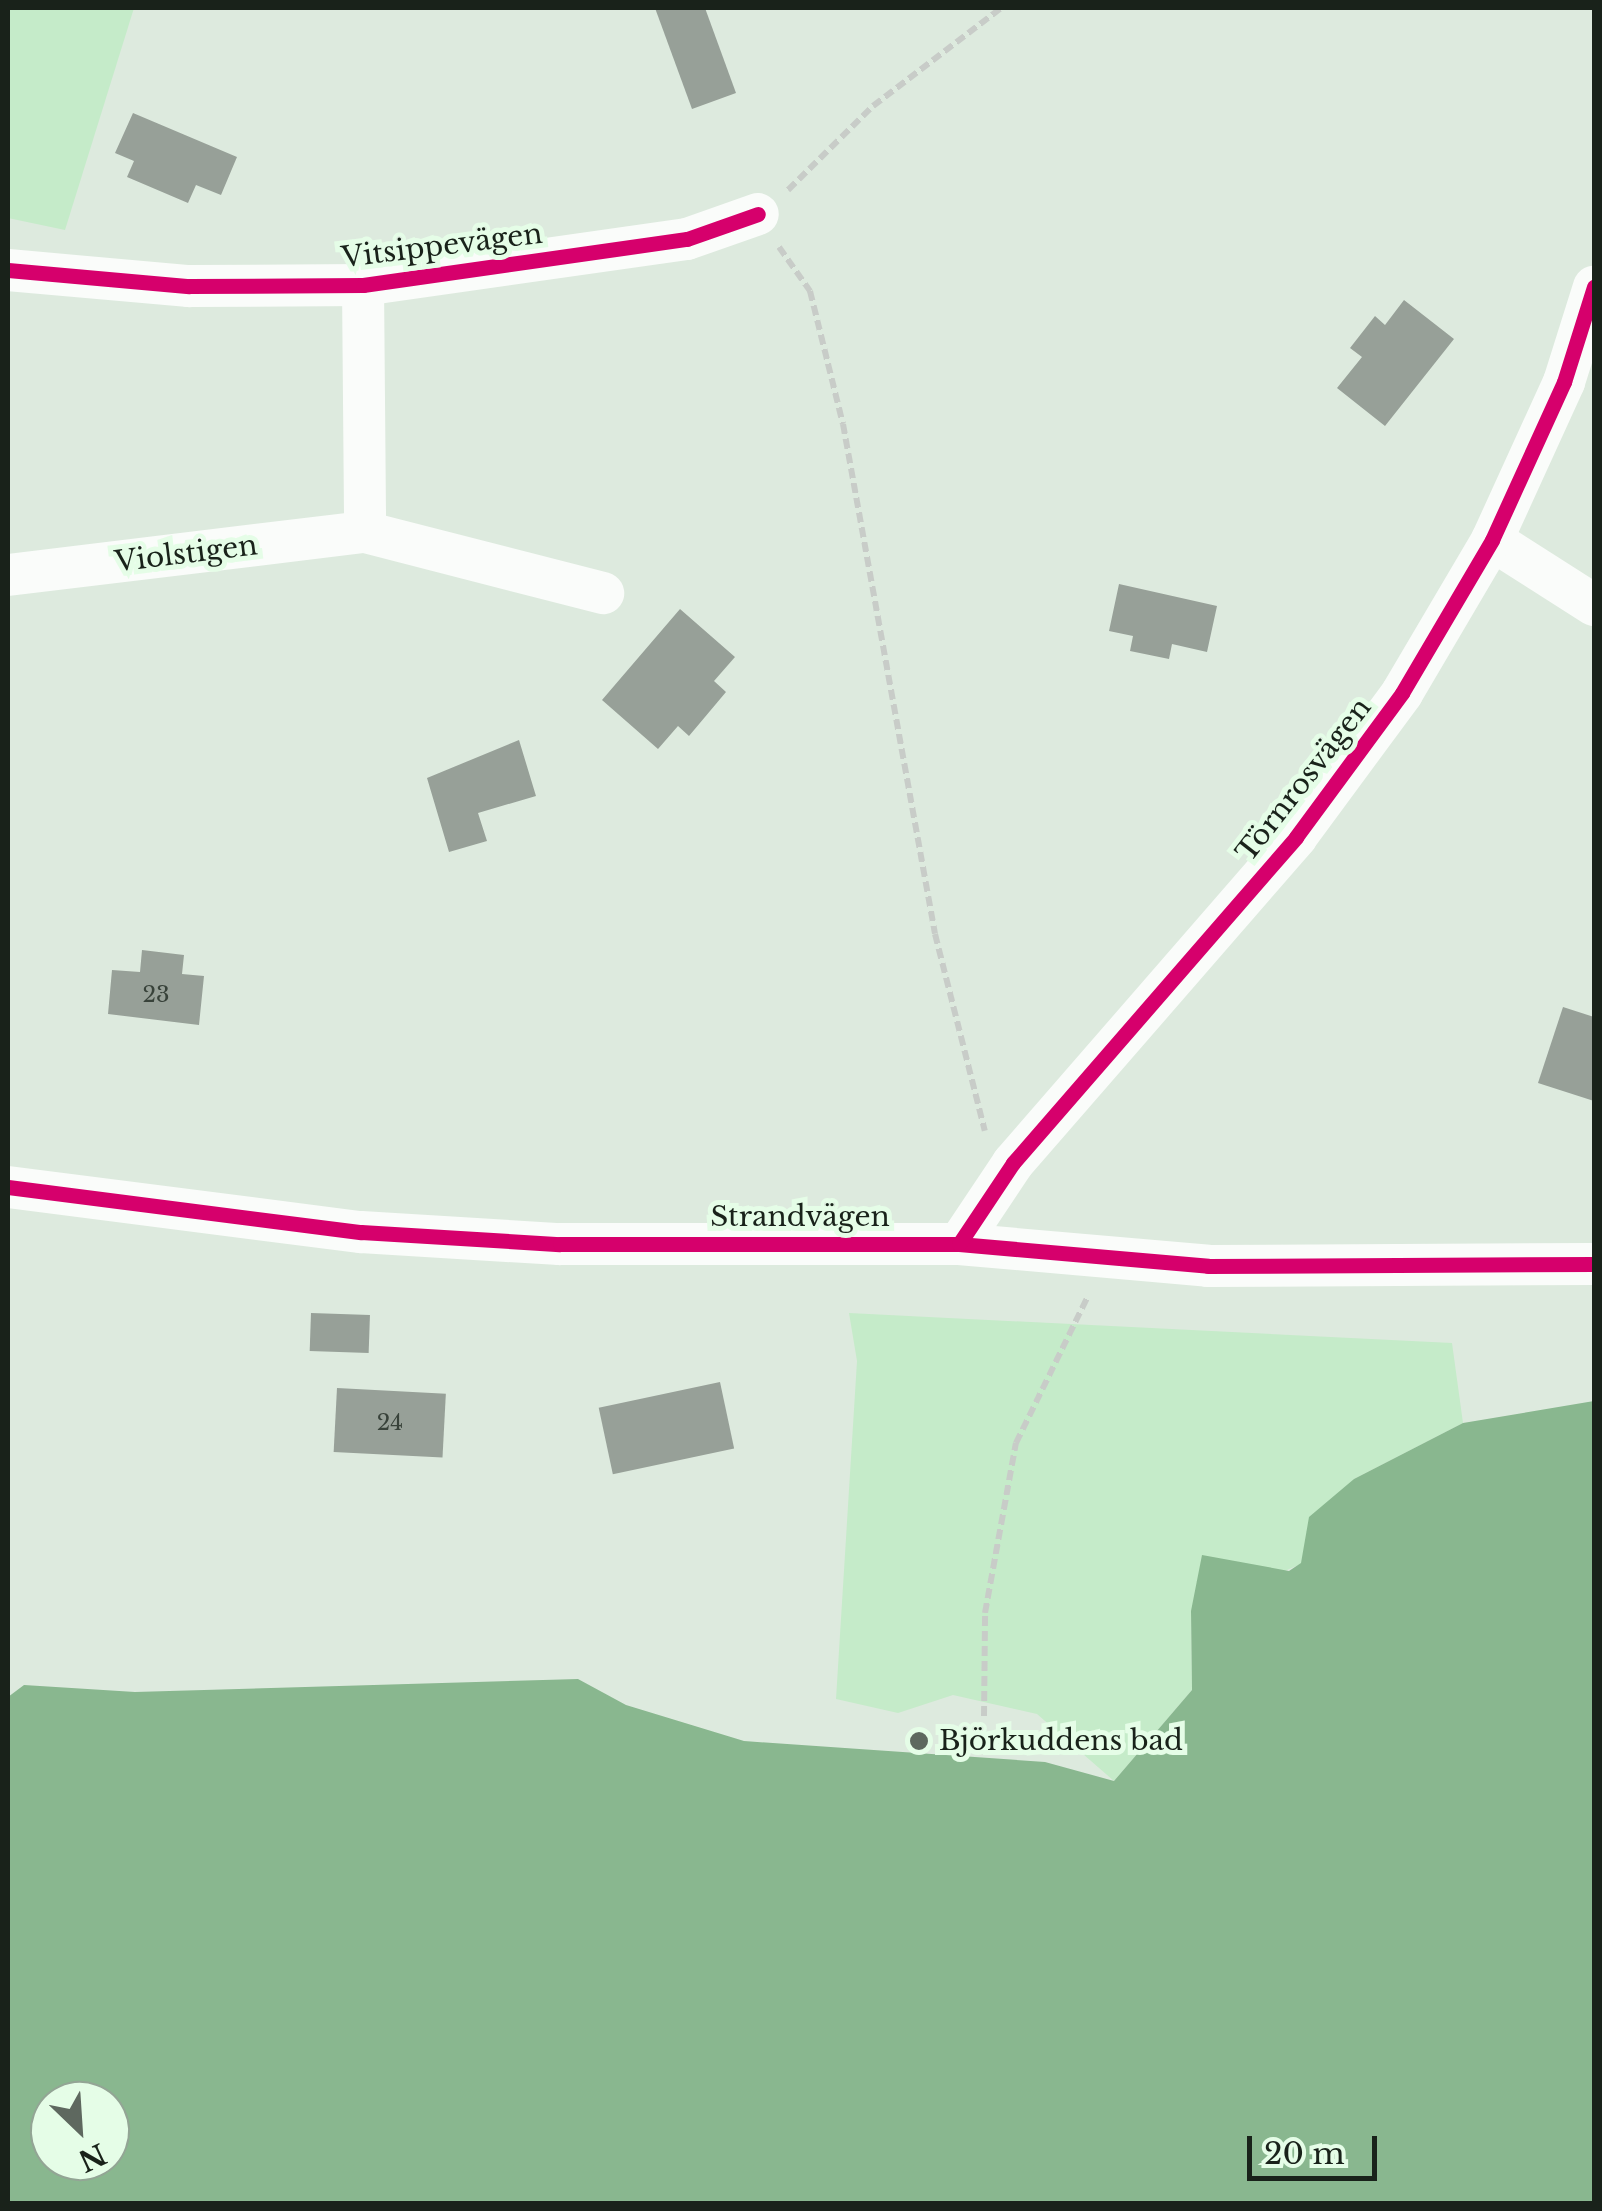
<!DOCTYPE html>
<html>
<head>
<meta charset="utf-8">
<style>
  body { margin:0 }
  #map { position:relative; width:1602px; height:2211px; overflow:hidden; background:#ddeade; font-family:"Libre Baskerville",serif }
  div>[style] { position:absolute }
  .green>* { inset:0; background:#c5ebc9 }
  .water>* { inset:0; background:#89b78f }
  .building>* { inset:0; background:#97a098; transform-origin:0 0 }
  .path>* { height:6px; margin-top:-3px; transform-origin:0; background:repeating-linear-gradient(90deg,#c8ccc8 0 10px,transparent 0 15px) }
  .minor>* { height:42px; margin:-21px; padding:0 21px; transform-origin:21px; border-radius:21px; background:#fafcfa }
  .cycleway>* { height:15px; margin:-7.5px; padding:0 7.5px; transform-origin:7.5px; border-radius:7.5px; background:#d6006c }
  .dots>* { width:28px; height:28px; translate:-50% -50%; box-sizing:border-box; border:5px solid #e5fde7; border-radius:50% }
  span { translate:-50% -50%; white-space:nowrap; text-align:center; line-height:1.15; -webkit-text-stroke:10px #e5fde7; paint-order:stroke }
  .number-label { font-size:22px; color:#38423a }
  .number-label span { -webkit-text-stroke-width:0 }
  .street-label { font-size:28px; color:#19221a }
  .poi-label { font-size:28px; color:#19221a }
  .left { translate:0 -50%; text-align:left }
  .frame { position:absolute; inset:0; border:10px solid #19221a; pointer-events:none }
  .north { position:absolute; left:30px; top:2081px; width:100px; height:100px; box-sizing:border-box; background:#e5fde7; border:2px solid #93a595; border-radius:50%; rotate:155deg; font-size:28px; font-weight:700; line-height:40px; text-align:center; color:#19221a }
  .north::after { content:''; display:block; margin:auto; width:35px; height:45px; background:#5e685f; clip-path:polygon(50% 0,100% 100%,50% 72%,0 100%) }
  .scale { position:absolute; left:1247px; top:2136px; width:130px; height:45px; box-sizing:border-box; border:5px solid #19221a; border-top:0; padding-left:12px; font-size:30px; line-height:35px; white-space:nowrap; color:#19221a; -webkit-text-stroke:8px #e5fde7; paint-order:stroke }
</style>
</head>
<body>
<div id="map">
  <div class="green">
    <i style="clip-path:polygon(8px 8px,134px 8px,65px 230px,8px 218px)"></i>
    <i style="clip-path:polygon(849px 1313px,1452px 1343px,1463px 1423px,1354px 1479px,1301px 1564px,1191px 1611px,1192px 1690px,1114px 1781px,1037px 1714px,953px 1695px,898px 1713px,836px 1699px,857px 1361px)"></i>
  </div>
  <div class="water">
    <i style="clip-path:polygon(evenodd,1594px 1401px,1594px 2203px,8px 2203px,8px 1697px,24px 1685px,135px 1692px,578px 1679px,626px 1705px,744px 1741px,1045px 1762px,1114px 1781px,1192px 1690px,1191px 1611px,1202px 1555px,1289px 1571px,1301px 1563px,1309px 1517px,1354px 1479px,1463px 1423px,1594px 1401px,50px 2101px,110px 2101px,110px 2161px,50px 2161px,50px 2101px)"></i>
  </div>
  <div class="building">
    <i style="clip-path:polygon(655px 8px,705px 8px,736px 93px,692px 109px)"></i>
    <i style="clip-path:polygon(133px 113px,237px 157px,221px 195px,196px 185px,188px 203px,127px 177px,134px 161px,115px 153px)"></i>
    <i style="clip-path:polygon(1404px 300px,1454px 339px,1385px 426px,1337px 388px,1362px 357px,1350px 348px,1375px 316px,1385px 325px)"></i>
    <i style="clip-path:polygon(1119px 584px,1217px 606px,1207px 652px,1172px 644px,1169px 659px,1130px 651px,1133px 636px,1109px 631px)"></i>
    <i style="clip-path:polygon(680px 609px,735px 657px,714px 681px,726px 692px,689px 736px,678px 726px,658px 749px,602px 700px)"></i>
    <i style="clip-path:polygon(519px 740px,536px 796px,478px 813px,487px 841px,449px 852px,427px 778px)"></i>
    <i style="clip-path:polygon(142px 950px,184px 955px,182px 974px,204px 976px,199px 1025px,108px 1014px,112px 970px,140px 972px)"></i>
    <i style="clip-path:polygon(1563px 1007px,1594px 1017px,1594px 1101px,1538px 1083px)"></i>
    <i style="left:311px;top:1313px;width:59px;height:38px;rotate:2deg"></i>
    <i style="left:720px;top:1382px;width:68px;height:124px;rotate:78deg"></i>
    <i style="left:337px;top:1388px;width:109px;height:64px;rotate:3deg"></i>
  </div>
  <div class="path">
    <i style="left:788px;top:190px;width:120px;rotate:-44.7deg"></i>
    <i style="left:873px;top:106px;width:161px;rotate:-37.4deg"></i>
    <i style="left:779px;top:247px;width:54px;rotate:54.8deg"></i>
    <i style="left:810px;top:291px;width:137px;rotate:76.1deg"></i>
    <i style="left:843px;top:424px;width:518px;rotate:79.77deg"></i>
    <i style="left:935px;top:934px;width:203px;rotate:75.8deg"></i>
    <i style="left:984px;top:1716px;width:103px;rotate:-89.4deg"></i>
    <i style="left:985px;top:1613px;width:173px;rotate:-79.7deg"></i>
    <i style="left:1016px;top:1443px;width:164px;rotate:-63.9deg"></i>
  </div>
  <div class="minor">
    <i style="left:8px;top:270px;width:182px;rotate:5.1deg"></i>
    <i style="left:189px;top:286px;width:174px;rotate:-0.3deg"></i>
    <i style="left:363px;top:285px;width:327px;rotate:-8.1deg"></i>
    <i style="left:687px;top:239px;width:75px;rotate:-19.4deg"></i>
    <i style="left:363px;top:285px;width:247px;rotate:89.5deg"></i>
    <i style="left:365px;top:532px;width:246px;rotate:14.4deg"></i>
    <i style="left:1492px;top:540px;width:121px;rotate:32.5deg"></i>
    <i style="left:8px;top:575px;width:360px;rotate:-6.9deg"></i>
    <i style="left:8px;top:1187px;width:356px;rotate:7.3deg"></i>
    <i style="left:361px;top:1232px;width:199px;rotate:3.5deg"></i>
    <i style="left:560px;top:1244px;width:399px"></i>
    <i style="left:959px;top:1244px;width:250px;rotate:5deg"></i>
    <i style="left:1208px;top:1266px;width:386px;rotate:-0.3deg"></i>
    <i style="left:959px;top:1244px;width:97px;rotate:-56.3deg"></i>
    <i style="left:1013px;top:1163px;width:432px;rotate:-49deg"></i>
    <i style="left:1296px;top:837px;width:179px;rotate:-53.6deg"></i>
    <i style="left:1402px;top:693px;width:178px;rotate:-59.5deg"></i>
    <i style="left:1492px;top:540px;width:174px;rotate:-65.5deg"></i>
    <i style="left:1564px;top:382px;width:100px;rotate:-72.5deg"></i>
  </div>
  <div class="cycleway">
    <i style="left:8px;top:270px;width:182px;rotate:5.1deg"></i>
    <i style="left:189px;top:286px;width:174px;rotate:-0.3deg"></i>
    <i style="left:363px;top:285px;width:327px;rotate:-8.1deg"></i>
    <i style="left:687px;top:239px;width:75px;rotate:-19.4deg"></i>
    <i style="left:8px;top:1187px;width:356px;rotate:7.3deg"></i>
    <i style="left:361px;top:1232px;width:199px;rotate:3.5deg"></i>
    <i style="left:560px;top:1244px;width:399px"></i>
    <i style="left:959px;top:1244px;width:250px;rotate:5deg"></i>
    <i style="left:1208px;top:1266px;width:386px;rotate:-0.3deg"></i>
    <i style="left:959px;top:1244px;width:97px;rotate:-56.3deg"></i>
    <i style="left:1013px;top:1163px;width:432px;rotate:-49deg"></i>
    <i style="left:1296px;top:837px;width:179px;rotate:-53.6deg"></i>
    <i style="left:1402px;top:693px;width:178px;rotate:-59.5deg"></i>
    <i style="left:1492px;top:540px;width:174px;rotate:-65.5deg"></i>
    <i style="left:1564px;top:382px;width:100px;rotate:-72.5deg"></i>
  </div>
  <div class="dots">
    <i style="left:919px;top:1741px;background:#5e685f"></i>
  </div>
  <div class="number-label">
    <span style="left:156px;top:995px">23</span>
    <span style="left:390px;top:1423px">24</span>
  </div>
  <div class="street-label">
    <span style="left:442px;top:246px;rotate:-7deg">Vitsippevägen</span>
    <span style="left:186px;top:554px;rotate:-7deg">Violstigen</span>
    <span style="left:1304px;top:780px;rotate:-52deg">Törnrosvägen</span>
    <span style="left:800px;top:1217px">Strandvägen</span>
  </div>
  <div class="poi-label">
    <span class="left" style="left:939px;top:1741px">Björkuddens bad</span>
  </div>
  <div class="frame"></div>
  <div class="north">N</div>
  <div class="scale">20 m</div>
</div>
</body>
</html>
